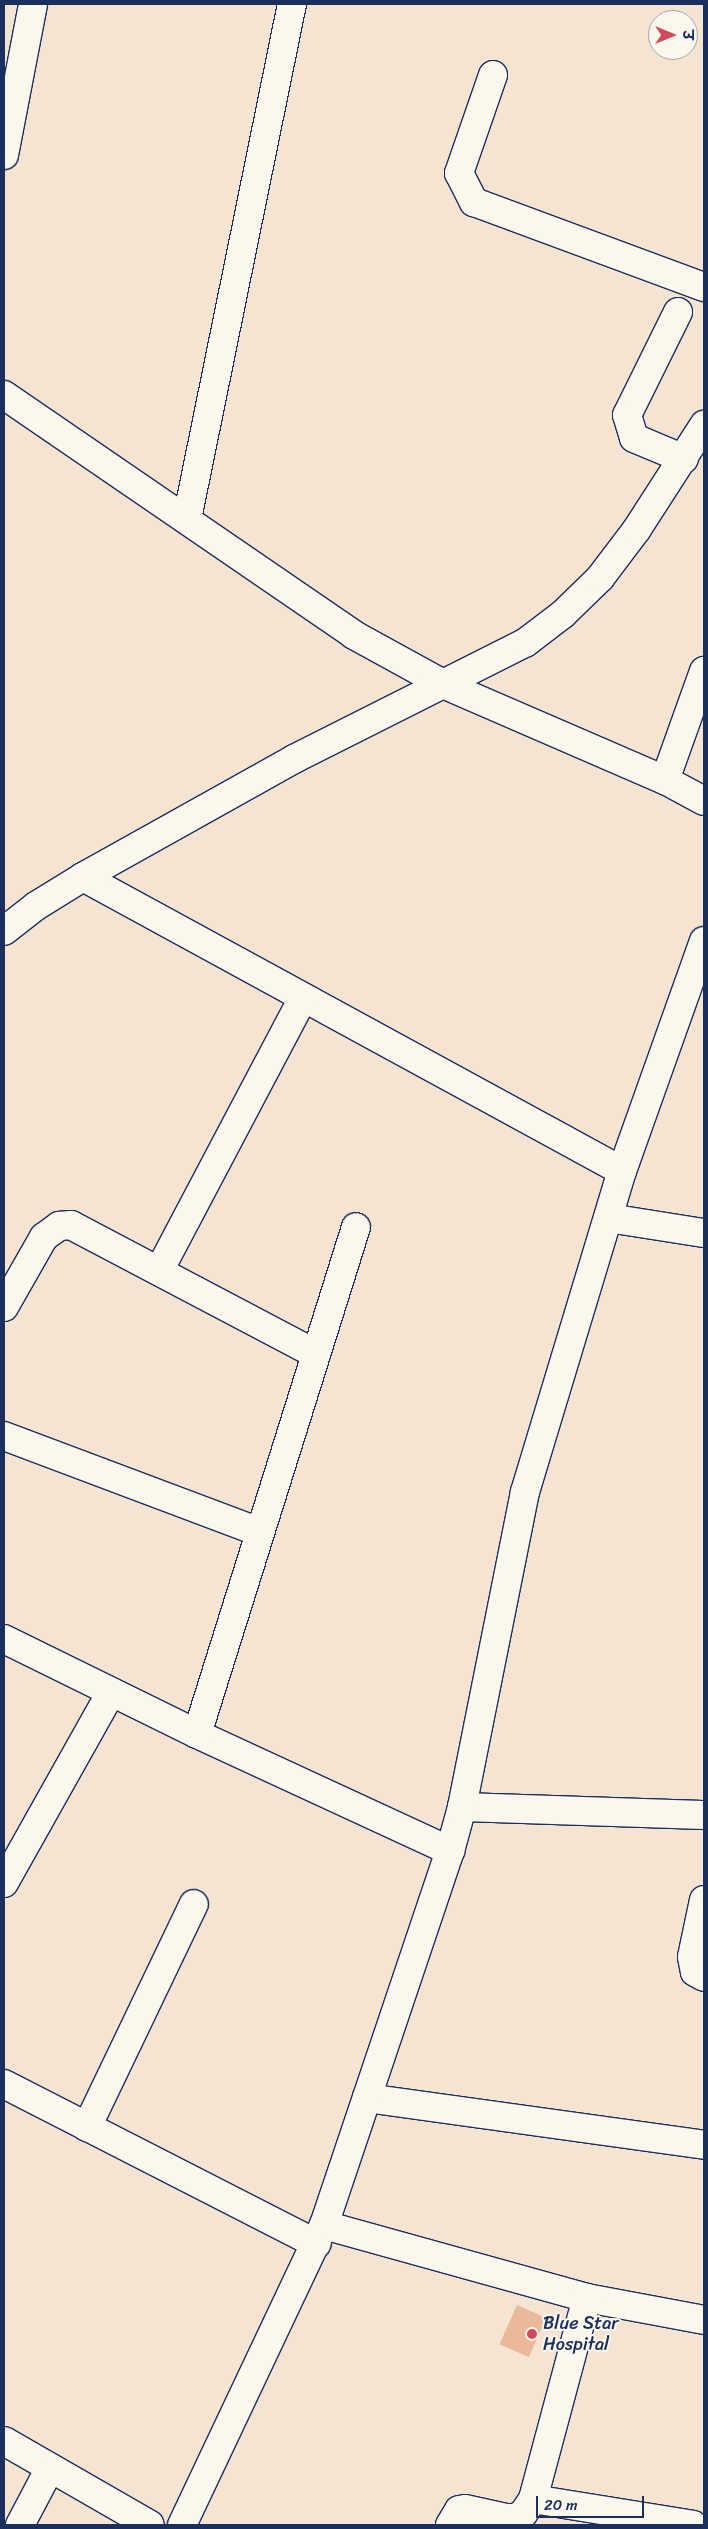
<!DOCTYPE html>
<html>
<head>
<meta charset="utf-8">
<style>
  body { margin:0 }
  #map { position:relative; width:708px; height:2529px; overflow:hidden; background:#f6e4d3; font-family:Sriracha,"Playpen Sans Deva",sans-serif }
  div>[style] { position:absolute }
  .building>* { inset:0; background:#e9b999; transform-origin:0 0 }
  .roads { filter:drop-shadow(1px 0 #1b2f5e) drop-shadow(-1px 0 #1b2f5e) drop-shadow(0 1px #1b2f5e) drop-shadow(0 -1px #1b2f5e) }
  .minor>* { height:28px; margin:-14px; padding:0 14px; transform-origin:14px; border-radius:14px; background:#fbf7ec }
  .tertiary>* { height:28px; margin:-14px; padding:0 14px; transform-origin:14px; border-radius:14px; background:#fbf7ec }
  .dots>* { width:14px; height:14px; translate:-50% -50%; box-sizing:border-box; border:2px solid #fbf7ec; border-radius:50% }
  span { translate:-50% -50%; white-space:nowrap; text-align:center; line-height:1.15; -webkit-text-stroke:4px #fbf7ec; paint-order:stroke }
  .poi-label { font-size:18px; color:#1b2f5e }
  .left { translate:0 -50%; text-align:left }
  .frame { position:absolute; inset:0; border:5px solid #1b2f5e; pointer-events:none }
  .north { position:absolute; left:648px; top:10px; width:50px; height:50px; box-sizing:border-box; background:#fbf7ec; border:1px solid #a1a7b3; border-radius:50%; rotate:90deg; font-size:14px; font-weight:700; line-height:20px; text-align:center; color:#1b2f5e }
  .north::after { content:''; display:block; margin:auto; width:18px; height:22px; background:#d1495b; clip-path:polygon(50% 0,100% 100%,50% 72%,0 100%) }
  .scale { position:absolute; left:536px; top:2496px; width:108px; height:22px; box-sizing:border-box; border:2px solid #1b2f5e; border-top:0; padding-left:6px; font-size:15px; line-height:18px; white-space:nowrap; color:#1b2f5e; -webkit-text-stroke:4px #fbf7ec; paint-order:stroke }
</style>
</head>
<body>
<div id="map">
  <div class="building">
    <i style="left:517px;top:2305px;width:32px;height:43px;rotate:24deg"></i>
  </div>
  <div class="roads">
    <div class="minor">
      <i style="left:493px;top:75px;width:104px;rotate:109.1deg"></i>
      <i style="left:459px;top:173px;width:33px;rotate:63deg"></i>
      <i style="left:474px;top:202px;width:245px;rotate:20.3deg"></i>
      <i style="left:4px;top:155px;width:154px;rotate:-79.1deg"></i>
      <i style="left:678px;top:312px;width:115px;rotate:116.3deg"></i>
      <i style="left:627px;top:415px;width:24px;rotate:73deg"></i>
      <i style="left:634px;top:438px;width:54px;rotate:22.8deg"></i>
      <i style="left:187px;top:519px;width:526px;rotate:-78.48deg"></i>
      <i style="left:83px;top:877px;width:614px;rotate:28.61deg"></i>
      <i style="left:609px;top:1218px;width:96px;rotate:9deg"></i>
      <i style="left:159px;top:1271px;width:309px;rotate:-62.2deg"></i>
      <i style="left:4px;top:1307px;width:81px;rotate:-60.3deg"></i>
      <i style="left:44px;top:1237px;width:19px;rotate:-36deg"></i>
      <i style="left:59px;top:1226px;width:12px;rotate:-5deg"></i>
      <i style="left:71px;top:1225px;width:277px;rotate:27.8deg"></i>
      <i style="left:4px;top:1436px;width:272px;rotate:20.6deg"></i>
      <i style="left:4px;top:1639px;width:215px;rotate:26.2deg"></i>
      <i style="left:197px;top:1734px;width:279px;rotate:24.8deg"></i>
      <i style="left:197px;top:1734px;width:531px;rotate:-72.59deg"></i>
      <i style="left:462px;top:1807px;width:242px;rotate:1.9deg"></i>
      <i style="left:4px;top:1883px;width:219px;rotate:-60.7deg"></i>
      <i style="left:704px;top:1900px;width:58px;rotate:101.9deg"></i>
      <i style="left:692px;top:1957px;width:15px;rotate:79deg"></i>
      <i style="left:695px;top:1972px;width:10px;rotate:29deg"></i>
      <i style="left:4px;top:2084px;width:351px;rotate:27.1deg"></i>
      <i style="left:367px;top:2098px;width:340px;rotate:7.9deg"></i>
      <i style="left:87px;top:2127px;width:247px;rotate:-64.4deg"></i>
      <i style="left:324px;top:2225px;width:273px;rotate:15.5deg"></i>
      <i style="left:587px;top:2298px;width:119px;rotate:10.6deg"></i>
      <i style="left:4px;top:2441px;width:168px;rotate:29.9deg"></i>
      <i style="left:533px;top:2499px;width:162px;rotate:9.2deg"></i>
      <i style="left:20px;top:2525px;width:64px;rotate:-62.2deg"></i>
      <i style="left:182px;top:2525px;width:332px;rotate:-64.7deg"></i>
      <i style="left:324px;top:2225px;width:395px;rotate:-71.4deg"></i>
      <i style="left:450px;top:1851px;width:46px;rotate:-74.7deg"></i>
      <i style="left:462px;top:1807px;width:321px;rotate:-78.7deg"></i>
      <i style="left:525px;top:1492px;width:335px;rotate:-73.2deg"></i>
      <i style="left:622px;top:1171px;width:244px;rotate:-70.4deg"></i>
      <i style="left:450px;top:2525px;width:17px;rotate:-59deg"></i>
      <i style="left:459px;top:2510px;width:6px;rotate:-9deg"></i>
      <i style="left:465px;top:2509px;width:42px;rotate:12.4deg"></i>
      <i style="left:506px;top:2518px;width:9px"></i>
      <i style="left:515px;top:2518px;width:9px;rotate:-27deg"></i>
      <i style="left:523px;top:2514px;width:18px;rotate:-56deg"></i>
      <i style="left:533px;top:2499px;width:208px;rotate:-75deg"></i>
    </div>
    <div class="tertiary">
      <i style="left:4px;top:395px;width:424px;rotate:34.4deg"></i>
      <i style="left:354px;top:635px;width:104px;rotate:28.8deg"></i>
      <i style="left:445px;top:685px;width:240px;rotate:23.4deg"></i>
      <i style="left:665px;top:780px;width:44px;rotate:28.3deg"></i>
      <i style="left:665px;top:780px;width:116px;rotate:-70.3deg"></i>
      <i style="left:4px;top:931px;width:41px;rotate:-38deg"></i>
      <i style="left:36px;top:906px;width:55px;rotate:-31.7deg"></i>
      <i style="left:83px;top:877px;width:242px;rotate:-29.2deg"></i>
      <i style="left:294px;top:759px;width:258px;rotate:-26.7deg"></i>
      <i style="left:525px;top:643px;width:48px;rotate:-37.3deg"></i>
      <i style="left:563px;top:614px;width:52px;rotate:-44.2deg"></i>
      <i style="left:600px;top:578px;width:61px;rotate:-52.9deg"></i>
      <i style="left:637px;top:529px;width:124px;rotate:-57.2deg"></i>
    </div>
  </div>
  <div class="dots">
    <i style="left:532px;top:2334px;background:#d1495b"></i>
  </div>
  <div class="poi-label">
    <span class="left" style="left:543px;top:2334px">Blue Star<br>Hospital</span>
  </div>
  <div class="frame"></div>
  <div class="north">उ</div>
  <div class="scale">20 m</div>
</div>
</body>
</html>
